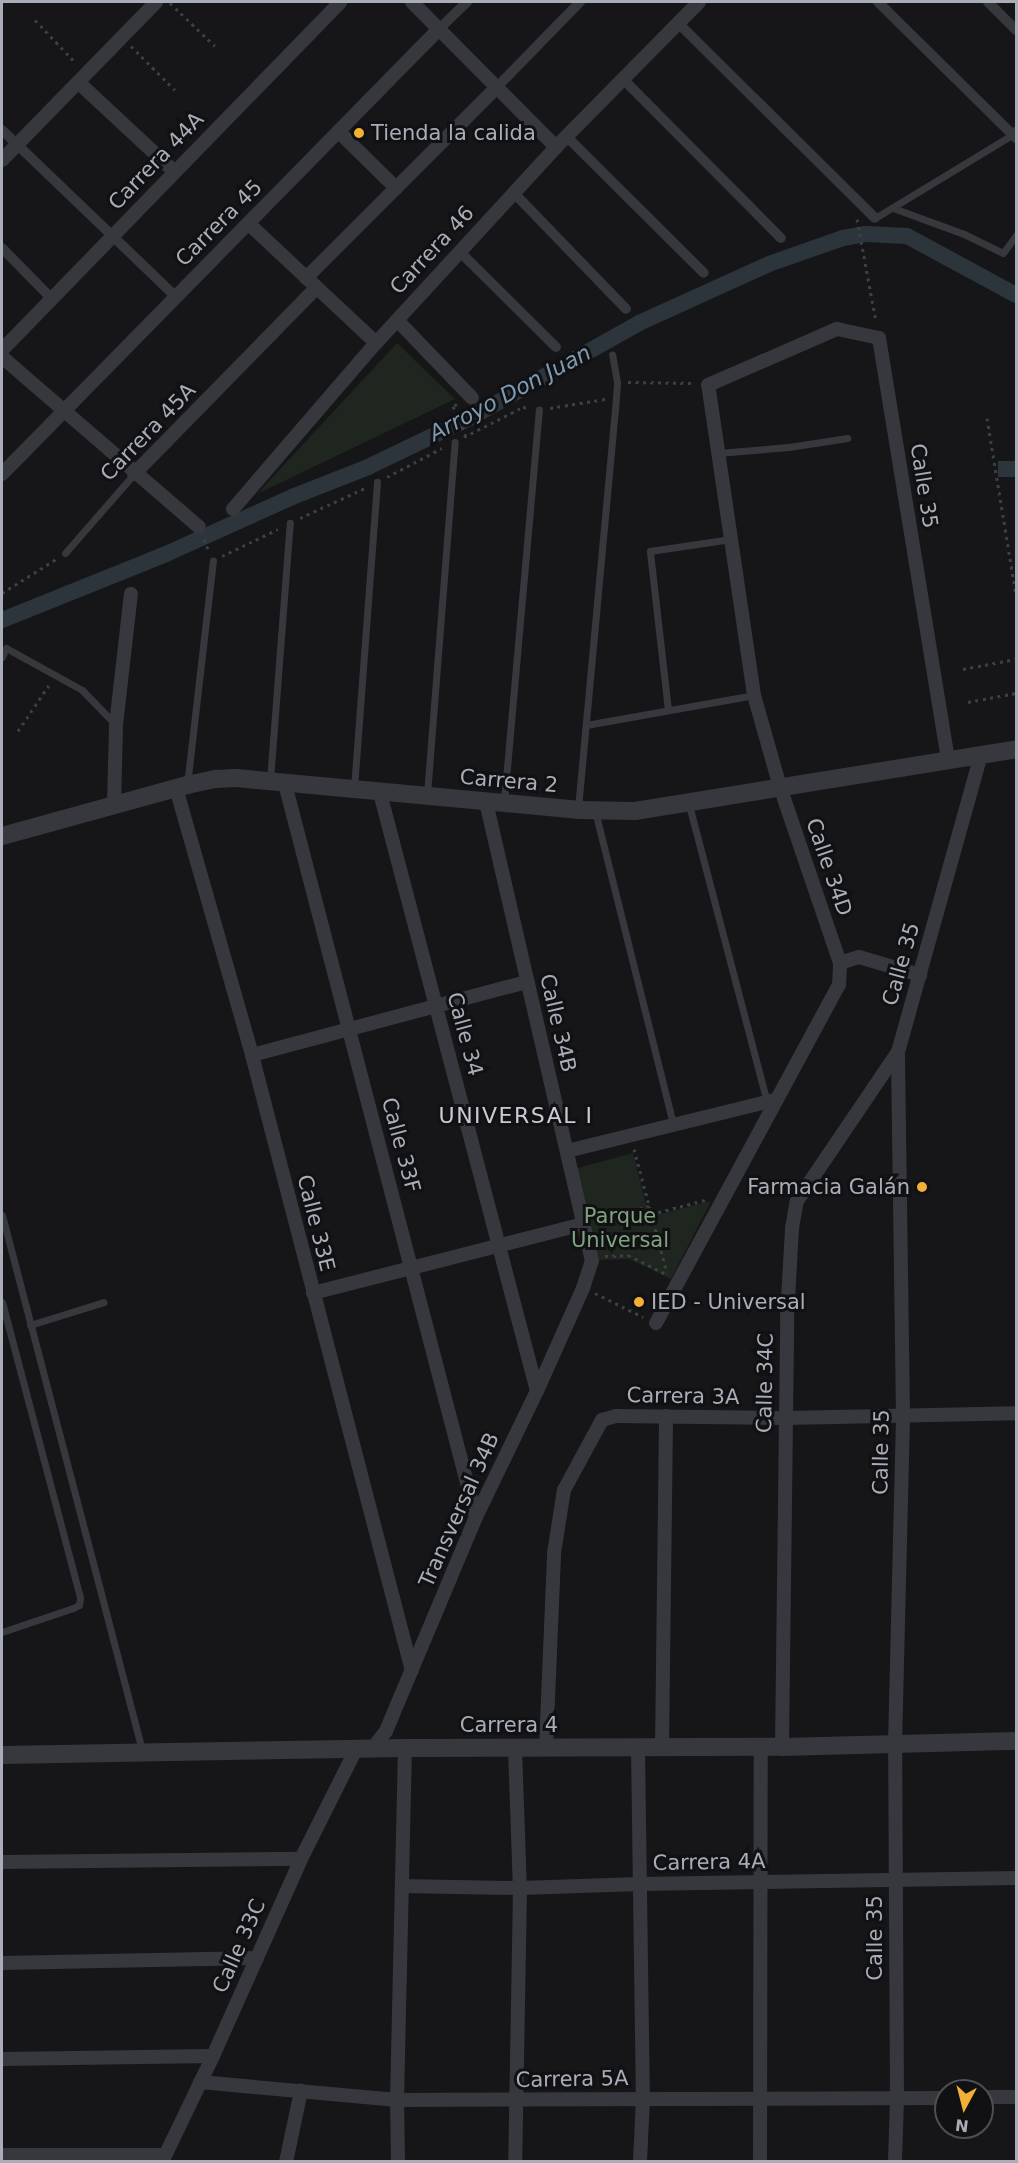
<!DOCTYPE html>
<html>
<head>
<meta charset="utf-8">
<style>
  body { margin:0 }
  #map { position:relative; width:1018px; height:2163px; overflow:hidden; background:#161618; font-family:"DejaVu Sans",sans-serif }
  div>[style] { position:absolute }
  .green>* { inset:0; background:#1e261f }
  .water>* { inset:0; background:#2c353c; transform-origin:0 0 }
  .canal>* { height:16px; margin:-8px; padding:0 8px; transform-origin:8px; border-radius:8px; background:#2c353c }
  .path>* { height:3px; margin-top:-1.5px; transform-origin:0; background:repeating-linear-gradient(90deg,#3d3f44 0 3px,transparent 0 7.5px) }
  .service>* { height:7px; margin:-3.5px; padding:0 3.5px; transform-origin:3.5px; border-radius:3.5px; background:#37383d }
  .pedestrian>* { height:10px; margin:-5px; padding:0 5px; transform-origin:5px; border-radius:5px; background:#37383d }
  .minor>* { height:14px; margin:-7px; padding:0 7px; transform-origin:7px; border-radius:7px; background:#37383d }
  .tertiary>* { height:18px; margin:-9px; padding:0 9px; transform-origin:9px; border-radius:9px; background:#37383d }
  .dots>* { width:16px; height:16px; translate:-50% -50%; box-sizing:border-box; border:3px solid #111113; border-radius:50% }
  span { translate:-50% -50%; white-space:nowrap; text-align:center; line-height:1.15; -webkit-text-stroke:6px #111113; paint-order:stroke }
  .poi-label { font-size:21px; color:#a8adb8 }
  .left { translate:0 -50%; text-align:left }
  .right { translate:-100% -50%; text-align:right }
  .street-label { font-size:21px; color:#a8adb8 }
  .park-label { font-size:21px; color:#7fa381 }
  .water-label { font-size:22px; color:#7f9bb3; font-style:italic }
  .neighbourhood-label { font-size:22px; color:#c9ccd4; letter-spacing:1.5px }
  .frame { position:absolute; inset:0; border:3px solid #a8adb8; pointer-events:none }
  .north { position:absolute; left:934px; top:2079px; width:60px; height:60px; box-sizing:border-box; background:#111113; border:2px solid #4d4f55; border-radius:50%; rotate:187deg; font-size:16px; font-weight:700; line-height:24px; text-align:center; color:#a8adb8 }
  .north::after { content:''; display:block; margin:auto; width:21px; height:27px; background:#f2b134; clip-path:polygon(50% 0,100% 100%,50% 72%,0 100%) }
</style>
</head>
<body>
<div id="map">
  <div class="green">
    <i style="clip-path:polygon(397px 343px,455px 399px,257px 494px)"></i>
    <i style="clip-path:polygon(633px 1153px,649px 1217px,711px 1201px,671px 1279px,629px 1259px,596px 1260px,574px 1169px)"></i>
  </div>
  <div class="water">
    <i style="left:1016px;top:461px;width:16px;height:18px;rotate:90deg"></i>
  </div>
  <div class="canal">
    <i style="left:2px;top:620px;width:177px;rotate:-21.9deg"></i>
    <i style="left:166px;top:554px;width:138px;rotate:-24.3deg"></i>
    <i style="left:292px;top:497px;width:82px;rotate:-21.5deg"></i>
    <i style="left:368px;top:467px;width:113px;rotate:-25.7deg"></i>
    <i style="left:470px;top:418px;width:194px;rotate:-29.3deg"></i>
    <i style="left:639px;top:323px;width:143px;rotate:-24.4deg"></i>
    <i style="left:769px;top:264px;width:78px;rotate:-19.4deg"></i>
    <i style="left:843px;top:238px;width:22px;rotate:-10deg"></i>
    <i style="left:865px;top:234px;width:42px;rotate:2.7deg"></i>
    <i style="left:907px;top:236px;width:124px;rotate:28.4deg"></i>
  </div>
  <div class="path">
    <i style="left:170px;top:3px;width:62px;rotate:43.7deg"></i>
    <i style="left:35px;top:20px;width:59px;rotate:46.4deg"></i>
    <i style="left:131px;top:46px;width:62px;rotate:45deg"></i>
    <i style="left:857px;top:219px;width:105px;rotate:79.5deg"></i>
    <i style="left:628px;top:382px;width:65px;rotate:0.9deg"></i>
    <i style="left:457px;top:404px;width:4px;rotate:153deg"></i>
    <i style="left:453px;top:406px;width:33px;rotate:67deg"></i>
    <i style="left:550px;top:408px;width:56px;rotate:-9.3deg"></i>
    <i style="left:987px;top:418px;width:180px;rotate:80.7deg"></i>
    <i style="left:464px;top:437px;width:66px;rotate:-27deg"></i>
    <i style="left:523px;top:407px;width:5px;rotate:11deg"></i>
    <i style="left:387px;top:477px;width:62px;rotate:-27.8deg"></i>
    <i style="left:300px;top:518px;width:72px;rotate:-24.8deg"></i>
    <i style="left:204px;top:539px;width:14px;rotate:69deg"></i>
    <i style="left:222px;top:556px;width:62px;rotate:-25.7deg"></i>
    <i style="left:2px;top:593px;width:64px;rotate:-32.2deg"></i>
    <i style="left:963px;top:669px;width:54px;rotate:-10.7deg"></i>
    <i style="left:968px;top:702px;width:49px;rotate:-10.6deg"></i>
    <i style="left:18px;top:731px;width:55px;rotate:-56deg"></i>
    <i style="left:634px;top:1149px;width:128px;rotate:75.1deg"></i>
    <i style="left:651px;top:1214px;width:56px;rotate:-14.5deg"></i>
    <i style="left:596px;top:1221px;width:55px;rotate:-15.8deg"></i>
    <i style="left:605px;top:1256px;width:23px;rotate:-2deg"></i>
    <i style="left:628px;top:1255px;width:42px;rotate:26.6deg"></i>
    <i style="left:595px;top:1293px;width:54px;rotate:26.6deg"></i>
  </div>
  <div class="service">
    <i style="left:893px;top:208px;width:76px;rotate:20.1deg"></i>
    <i style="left:964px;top:234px;width:43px;rotate:26deg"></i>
    <i style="left:1003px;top:253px;width:22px;rotate:-54deg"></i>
    <i style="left:875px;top:218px;width:160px;rotate:-31.2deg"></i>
    <i style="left:1012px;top:135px;width:7px;rotate:-56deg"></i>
    <i style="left:718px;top:453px;width:71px;rotate:-4.8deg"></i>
    <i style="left:789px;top:447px;width:59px;rotate:-8.8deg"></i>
    <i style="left:65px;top:553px;width:105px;rotate:-48.9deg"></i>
    <i style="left:2px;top:657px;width:10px;rotate:-66deg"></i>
    <i style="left:6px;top:648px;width:87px;rotate:28.9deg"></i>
    <i style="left:82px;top:690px;width:46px;rotate:45.9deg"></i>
    <i style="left:668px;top:710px;width:160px;rotate:-96.5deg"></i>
    <i style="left:650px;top:551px;width:82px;rotate:-8.4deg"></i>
    <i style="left:586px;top:725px;width:171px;rotate:-10.1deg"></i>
    <i style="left:270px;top:780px;width:258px;rotate:-85.6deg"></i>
    <i style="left:187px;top:785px;width:226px;rotate:-83.4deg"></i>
    <i style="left:354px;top:788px;width:307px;rotate:-85.7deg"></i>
    <i style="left:427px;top:794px;width:353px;rotate:-85.5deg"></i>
    <i style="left:504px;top:801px;width:393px;rotate:-84.9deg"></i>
    <i style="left:689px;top:805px;width:307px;rotate:75.3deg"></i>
    <i style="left:578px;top:808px;width:412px;rotate:-84.7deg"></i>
    <i style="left:616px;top:398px;width:16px;rotate:-86deg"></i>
    <i style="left:617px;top:382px;width:28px;rotate:-100deg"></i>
    <i style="left:595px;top:811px;width:324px;rotate:76deg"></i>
    <i style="left:2px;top:1215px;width:553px;rotate:75.34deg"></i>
    <i style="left:2px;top:1302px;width:306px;rotate:75.2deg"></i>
    <i style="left:80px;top:1598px;width:7px;rotate:98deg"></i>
    <i style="left:79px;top:1605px;width:7px;rotate:153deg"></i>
    <i style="left:73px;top:1608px;width:75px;rotate:161.3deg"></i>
    <i style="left:30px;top:1325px;width:77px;rotate:-17.3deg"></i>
  </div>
  <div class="pedestrian">
    <i style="left:878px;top:2px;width:194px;rotate:44.6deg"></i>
    <i style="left:988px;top:2px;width:40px;rotate:45deg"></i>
    <i style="left:678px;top:23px;width:277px;rotate:44.7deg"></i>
    <i style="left:439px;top:29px;width:39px;rotate:-44deg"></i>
    <i style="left:623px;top:79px;width:224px;rotate:45.2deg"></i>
    <i style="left:497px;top:87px;width:119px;rotate:-45.7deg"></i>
    <i style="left:2px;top:130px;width:241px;rotate:43.8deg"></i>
    <i style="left:566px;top:136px;width:194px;rotate:44.8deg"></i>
    <i style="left:514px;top:193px;width:161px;rotate:46deg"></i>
    <i style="left:2px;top:248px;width:71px;rotate:45.6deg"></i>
    <i style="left:460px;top:252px;width:135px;rotate:44.7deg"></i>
  </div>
  <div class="minor">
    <i style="left:412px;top:2px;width:204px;rotate:45.2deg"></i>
    <i style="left:78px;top:82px;width:132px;rotate:42.9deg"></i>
    <i style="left:339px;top:132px;width:80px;rotate:44.5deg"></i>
    <i style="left:2px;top:160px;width:221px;rotate:-45.7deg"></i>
    <i style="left:249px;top:224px;width:174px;rotate:43.1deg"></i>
    <i style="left:306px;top:278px;width:270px;rotate:-45deg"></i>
    <i style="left:397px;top:320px;width:108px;rotate:46.1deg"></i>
    <i style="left:2px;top:350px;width:485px;rotate:-45.8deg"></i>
    <i style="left:2px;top:357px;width:260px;rotate:40.8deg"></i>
    <i style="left:2px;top:474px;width:624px;rotate:-45.52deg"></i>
    <i style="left:134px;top:474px;width:260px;rotate:-45.6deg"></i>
    <i style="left:233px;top:509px;width:219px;rotate:-49.3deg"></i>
    <i style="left:376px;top:343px;width:266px;rotate:-47.4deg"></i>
    <i style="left:556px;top:147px;width:204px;rotate:-45.4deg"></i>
    <i style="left:285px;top:784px;width:757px;rotate:75.4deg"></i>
    <i style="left:176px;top:788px;width:278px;rotate:74.1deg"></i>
    <i style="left:252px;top:1055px;width:636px;rotate:75.44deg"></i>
    <i style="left:380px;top:793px;width:618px;rotate:75.29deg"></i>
    <i style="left:114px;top:804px;width:79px;rotate:-88.5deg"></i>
    <i style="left:116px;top:725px;width:132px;rotate:-83.5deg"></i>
    <i style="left:840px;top:963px;width:20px;rotate:-18deg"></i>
    <i style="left:859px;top:957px;width:64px;rotate:16.4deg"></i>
    <i style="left:252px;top:1055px;width:285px;rotate:-14.9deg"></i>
    <i style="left:567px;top:1151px;width:214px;rotate:-13.8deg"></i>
    <i style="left:313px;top:1293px;width:279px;rotate:-14.3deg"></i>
    <i style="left:656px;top:1323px;width:384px;rotate:-61.6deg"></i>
    <i style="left:839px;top:985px;width:22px;rotate:-87deg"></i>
    <i style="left:840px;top:963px;width:186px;rotate:-108.8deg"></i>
    <i style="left:780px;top:787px;width:96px;rotate:-105.8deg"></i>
    <i style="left:754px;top:695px;width:313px;rotate:-98.4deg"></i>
    <i style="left:708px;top:385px;width:141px;rotate:-23.5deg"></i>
    <i style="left:837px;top:329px;width:43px;rotate:12.1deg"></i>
    <i style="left:879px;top:338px;width:427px;rotate:80.7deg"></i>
    <i style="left:546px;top:1747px;width:194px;rotate:-87.6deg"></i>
    <i style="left:554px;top:1553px;width:64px;rotate:-81deg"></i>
    <i style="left:564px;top:1490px;width:80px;rotate:-61.5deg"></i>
    <i style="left:602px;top:1420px;width:15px;rotate:-16deg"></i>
    <i style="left:616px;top:1416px;width:170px;rotate:0.7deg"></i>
    <i style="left:786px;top:1418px;width:230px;rotate:-1.2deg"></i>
    <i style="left:782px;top:1747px;width:431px;rotate:-89.3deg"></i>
    <i style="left:787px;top:1316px;width:88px;rotate:-86.7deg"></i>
    <i style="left:792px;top:1228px;width:27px;rotate:-80deg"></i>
    <i style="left:797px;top:1201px;width:180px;rotate:-55.9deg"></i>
    <i style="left:515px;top:1748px;width:140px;rotate:88deg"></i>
    <i style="left:520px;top:1888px;width:274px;rotate:91deg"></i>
    <i style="left:638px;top:1748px;width:350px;rotate:89.2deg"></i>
    <i style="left:643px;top:2098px;width:64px;rotate:92.7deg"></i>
    <i style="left:662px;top:1748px;width:332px;rotate:-89.3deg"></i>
    <i style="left:372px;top:1749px;width:23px;rotate:-52deg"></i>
    <i style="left:386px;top:1731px;width:232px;rotate:-67.2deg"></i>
    <i style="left:476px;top:1517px;width:140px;rotate:-64.2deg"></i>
    <i style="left:537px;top:1391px;width:113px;rotate:-65.9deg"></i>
    <i style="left:583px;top:1288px;width:28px;rotate:-72deg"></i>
    <i style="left:592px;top:1261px;width:471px;rotate:-103deg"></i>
    <i style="left:2px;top:1862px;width:299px;rotate:-0.6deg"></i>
    <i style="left:402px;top:1886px;width:118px;rotate:1deg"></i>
    <i style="left:520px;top:1888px;width:120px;rotate:-1.9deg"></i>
    <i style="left:640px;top:1884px;width:376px;rotate:-0.9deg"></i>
    <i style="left:2px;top:1963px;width:255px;rotate:-1.1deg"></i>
    <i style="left:2px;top:2059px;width:211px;rotate:-0.8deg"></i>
    <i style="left:200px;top:2082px;width:198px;rotate:5.2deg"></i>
    <i style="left:397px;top:2100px;width:549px;rotate:-0.21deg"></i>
    <i style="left:982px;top:2097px;width:34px"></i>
    <i style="left:2px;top:2155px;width:162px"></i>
    <i style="left:162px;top:2162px;width:118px;rotate:-64.3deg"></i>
    <i style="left:213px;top:2056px;width:216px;rotate:-65.9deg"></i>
    <i style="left:301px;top:1859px;width:123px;rotate:-63.4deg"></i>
    <i style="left:286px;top:2162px;width:73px;rotate:-78.1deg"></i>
    <i style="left:398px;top:2162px;width:62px;rotate:-90.9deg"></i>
    <i style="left:397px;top:2100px;width:352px;rotate:-88.7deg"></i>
    <i style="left:760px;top:2162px;width:415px;rotate:-89.9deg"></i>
    <i style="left:895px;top:2162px;width:63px;rotate:-88.2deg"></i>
    <i style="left:897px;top:2099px;width:354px;rotate:-90.3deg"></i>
    <i style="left:895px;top:1745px;width:329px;rotate:-88.6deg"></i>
    <i style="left:903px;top:1416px;width:364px;rotate:-90.8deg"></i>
    <i style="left:898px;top:1052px;width:309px;rotate:-74.4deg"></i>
  </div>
  <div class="tertiary">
    <i style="left:2px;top:836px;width:192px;rotate:-15.4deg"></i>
    <i style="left:187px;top:785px;width:30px;rotate:-12deg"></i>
    <i style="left:216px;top:779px;width:20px;rotate:-3deg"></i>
    <i style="left:236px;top:778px;width:343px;rotate:5.3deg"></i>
    <i style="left:578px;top:810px;width:57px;rotate:1deg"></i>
    <i style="left:635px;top:811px;width:386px;rotate:-9.2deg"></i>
    <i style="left:2px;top:1755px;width:403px;rotate:-1deg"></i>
    <i style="left:405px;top:1748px;width:377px;rotate:-0.2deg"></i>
    <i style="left:782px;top:1747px;width:234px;rotate:-1.5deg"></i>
  </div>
  <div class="dots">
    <i style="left:359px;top:133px;background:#f2b134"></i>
    <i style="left:922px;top:1187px;background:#f2b134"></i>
    <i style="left:639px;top:1302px;background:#f2b134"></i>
  </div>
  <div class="poi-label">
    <span class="left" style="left:371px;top:133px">Tienda la calida</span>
    <span class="right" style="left:910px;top:1187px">Farmacia Galán</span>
    <span class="left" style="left:651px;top:1302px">IED - Universal</span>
  </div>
  <div class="street-label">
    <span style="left:156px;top:161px;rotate:-46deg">Carrera 44A</span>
    <span style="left:219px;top:223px;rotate:-45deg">Carrera 45</span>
    <span style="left:432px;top:250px;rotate:-47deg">Carrera 46</span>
    <span style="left:148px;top:432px;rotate:-46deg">Carrera 45A</span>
    <span style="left:924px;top:486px;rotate:81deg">Calle 35</span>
    <span style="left:509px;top:781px;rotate:5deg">Carrera 2</span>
    <span style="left:829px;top:867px;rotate:71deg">Calle 34D</span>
    <span style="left:901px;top:964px;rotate:-74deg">Calle 35</span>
    <span style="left:558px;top:1023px;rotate:77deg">Calle 34B</span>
    <span style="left:465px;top:1034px;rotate:75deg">Calle 34</span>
    <span style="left:401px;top:1145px;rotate:75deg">Calle 33F</span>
    <span style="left:316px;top:1223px;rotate:76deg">Calle 33E</span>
    <span style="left:765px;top:1383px;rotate:-89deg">Calle 34C</span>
    <span style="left:683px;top:1396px;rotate:1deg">Carrera 3A</span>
    <span style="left:881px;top:1452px;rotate:-89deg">Calle 35</span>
    <span style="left:459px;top:1510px;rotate:-66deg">Transversal 34B</span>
    <span style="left:509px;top:1725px">Carrera 4</span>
    <span style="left:709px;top:1862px;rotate:-1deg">Carrera 4A</span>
    <span style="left:875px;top:1938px;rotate:-90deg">Calle 35</span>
    <span style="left:239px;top:1946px;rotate:-66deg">Calle 33C</span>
    <span style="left:572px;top:2079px;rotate:-1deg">Carrera 5A</span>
  </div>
  <div class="park-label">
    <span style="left:620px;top:1228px">Parque<br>Universal</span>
  </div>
  <div class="water-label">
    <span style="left:510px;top:393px;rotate:-28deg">Arroyo Don Juan</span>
  </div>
  <div class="neighbourhood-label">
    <span style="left:516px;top:1116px">UNIVERSAL I</span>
  </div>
  <div class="frame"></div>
  <div class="north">N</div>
</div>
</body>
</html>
